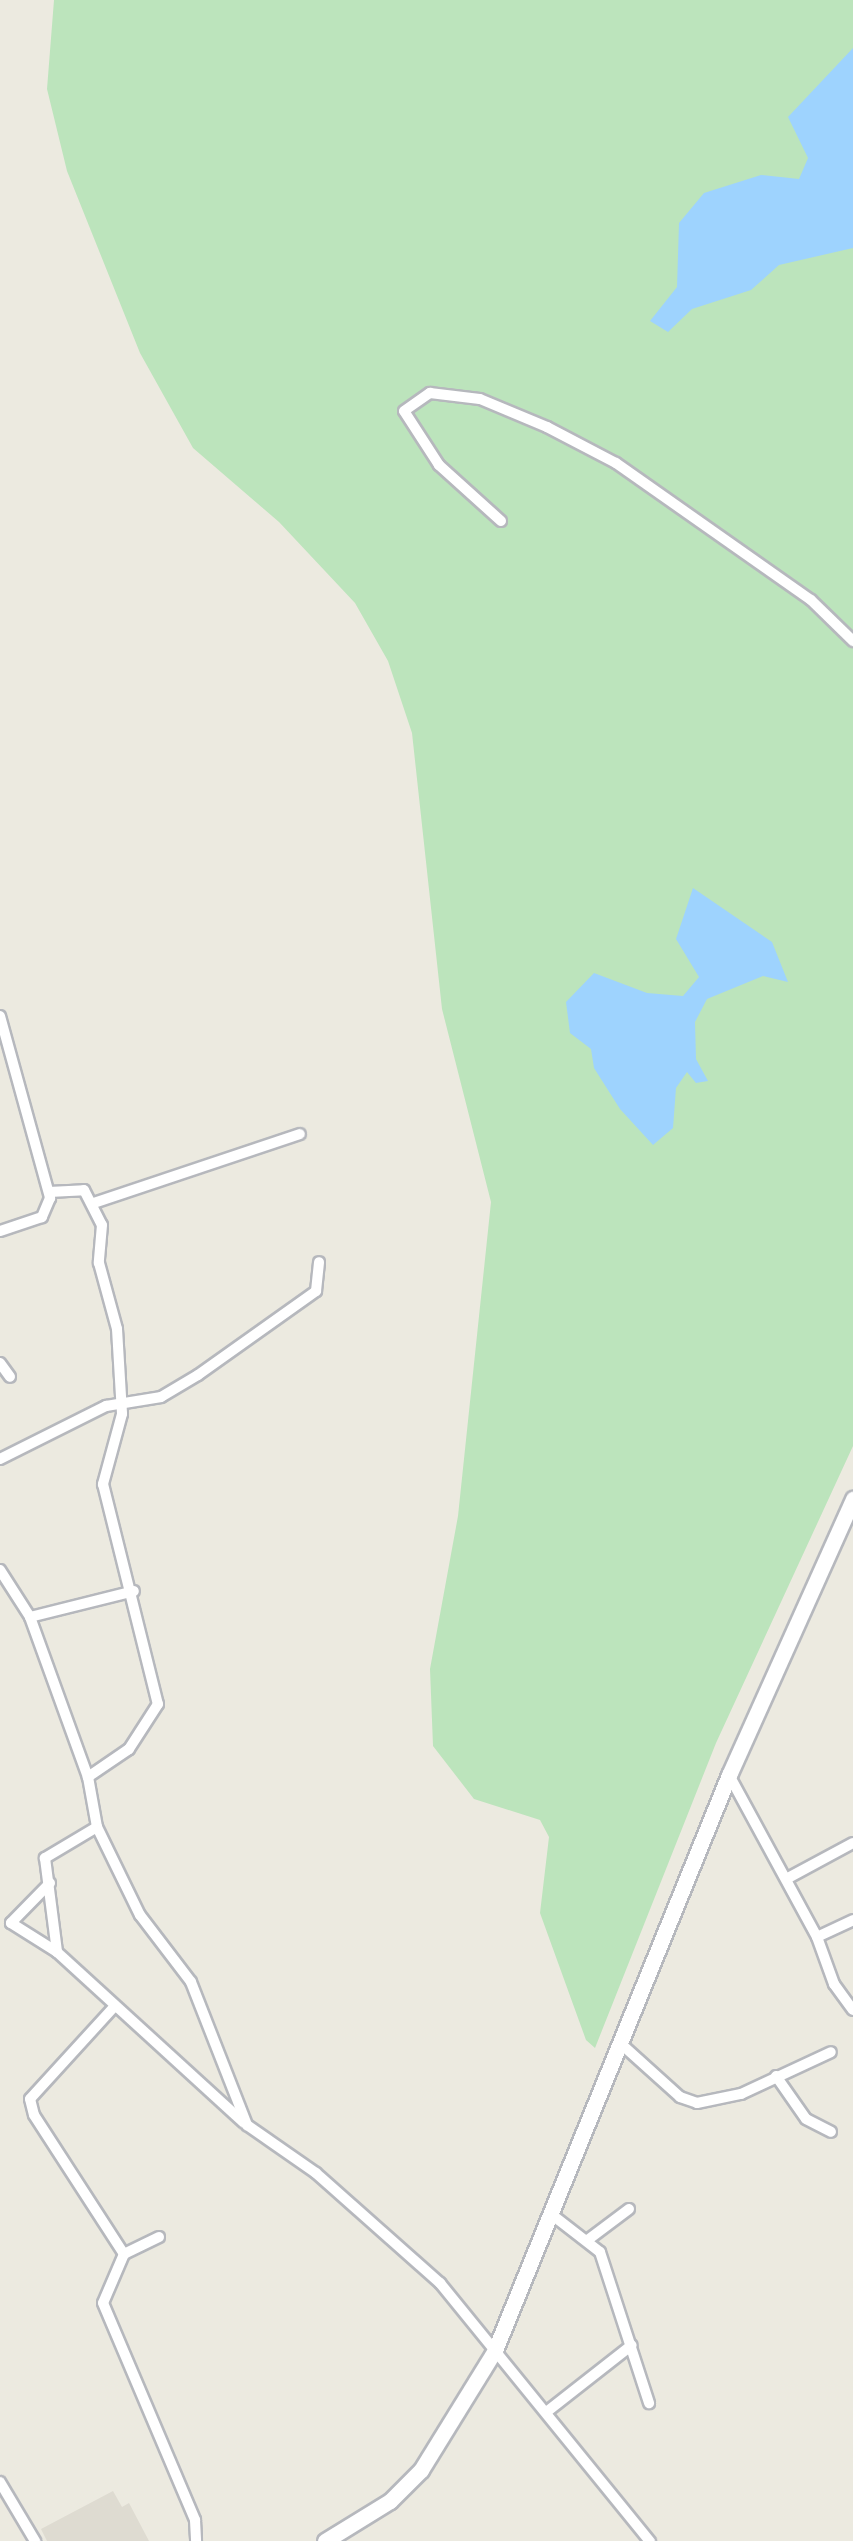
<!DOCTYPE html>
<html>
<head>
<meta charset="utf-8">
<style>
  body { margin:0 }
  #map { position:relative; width:853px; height:2541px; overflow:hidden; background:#eceae0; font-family:"Exo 2",sans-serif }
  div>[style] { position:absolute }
  .education>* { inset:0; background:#dedbd1 }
  .green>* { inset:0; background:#bce4bc }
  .water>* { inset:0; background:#9ed3fe }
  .roads { filter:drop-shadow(2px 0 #b6b8bd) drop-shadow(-2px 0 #b6b8bd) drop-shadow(0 2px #b6b8bd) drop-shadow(0 -2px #b6b8bd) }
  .street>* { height:10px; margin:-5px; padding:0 5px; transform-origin:5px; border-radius:5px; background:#fff }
  .secondary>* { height:15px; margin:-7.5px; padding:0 7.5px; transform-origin:7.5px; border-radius:7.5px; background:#fff }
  span { translate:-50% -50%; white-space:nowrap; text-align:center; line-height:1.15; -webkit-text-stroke:8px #fff; paint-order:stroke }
</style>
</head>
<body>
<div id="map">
  <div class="education">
    <i style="clip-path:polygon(113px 2491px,122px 2507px,129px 2503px,149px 2541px,47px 2541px,41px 2529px)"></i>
  </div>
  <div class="green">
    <i style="clip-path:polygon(54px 0,853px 0,853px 1446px,716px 1743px,595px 2048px,586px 2040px,540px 1913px,549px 1837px,540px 1820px,474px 1799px,433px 1746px,430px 1669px,458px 1516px,491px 1202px,442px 1009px,412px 733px,388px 661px,355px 603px,279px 522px,193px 448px,140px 353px,67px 171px,47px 89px)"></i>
  </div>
  <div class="water">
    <i style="clip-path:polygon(853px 48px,853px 248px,779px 265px,751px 290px,692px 309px,668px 332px,650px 321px,677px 287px,679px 223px,704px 193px,761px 175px,799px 179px,808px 158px,788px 117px)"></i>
    <i style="clip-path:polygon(693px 888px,772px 942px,788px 982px,763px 976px,707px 999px,695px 1022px,696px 1059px,708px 1081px,696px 1083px,687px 1072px,676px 1088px,673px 1128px,653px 1145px,620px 1109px,594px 1068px,591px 1049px,570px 1033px,566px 1002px,594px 973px,647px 993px,683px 996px,699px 977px,676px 939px)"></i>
  </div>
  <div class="roads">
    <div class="street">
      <i style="left:501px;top:521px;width:84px;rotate:-137.9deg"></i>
      <i style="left:439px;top:465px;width:64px;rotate:-122.9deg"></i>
      <i style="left:404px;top:411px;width:32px;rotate:-35deg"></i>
      <i style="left:430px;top:393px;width:50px;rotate:6.8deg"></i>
      <i style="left:480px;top:399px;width:73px;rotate:22.7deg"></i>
      <i style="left:547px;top:427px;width:78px;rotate:27.6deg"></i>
      <i style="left:616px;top:463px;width:238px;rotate:35.1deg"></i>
      <i style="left:811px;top:600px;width:59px;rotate:44.3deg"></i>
      <i style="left:0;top:1016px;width:189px;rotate:74.6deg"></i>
      <i style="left:50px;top:1198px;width:21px;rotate:113deg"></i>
      <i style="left:42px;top:1217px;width:44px;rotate:161.6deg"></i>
      <i style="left:49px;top:1192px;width:35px;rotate:-3deg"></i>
      <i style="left:84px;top:1190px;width:39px;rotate:63deg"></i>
      <i style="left:102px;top:1225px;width:38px;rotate:95deg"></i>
      <i style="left:99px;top:1263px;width:68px;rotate:74.7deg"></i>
      <i style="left:117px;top:1329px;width:85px;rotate:86.6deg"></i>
      <i style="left:122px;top:1414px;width:73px;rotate:105.2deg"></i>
      <i style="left:103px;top:1484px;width:227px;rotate:76deg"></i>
      <i style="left:158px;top:1704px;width:54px;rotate:122.8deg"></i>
      <i style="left:129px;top:1749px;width:50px;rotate:145.7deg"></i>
      <i style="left:94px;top:1203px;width:217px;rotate:-18.5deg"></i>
      <i style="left:0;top:1363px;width:17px;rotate:54deg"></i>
      <i style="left:0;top:1459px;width:119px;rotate:-26.6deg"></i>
      <i style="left:106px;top:1406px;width:56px;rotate:-9.3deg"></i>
      <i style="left:161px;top:1397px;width:43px;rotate:-30.7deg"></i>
      <i style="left:198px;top:1375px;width:145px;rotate:-35.4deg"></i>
      <i style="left:316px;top:1291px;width:29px;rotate:-84deg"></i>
      <i style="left:0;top:1570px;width:56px;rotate:57.4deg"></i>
      <i style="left:30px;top:1617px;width:170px;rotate:70.1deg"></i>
      <i style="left:88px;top:1777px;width:51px;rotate:79.8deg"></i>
      <i style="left:97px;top:1827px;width:98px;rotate:64deg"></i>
      <i style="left:140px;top:1915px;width:84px;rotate:52.7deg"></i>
      <i style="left:191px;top:1982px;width:154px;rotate:68.6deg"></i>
      <i style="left:247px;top:2125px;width:84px;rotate:34.8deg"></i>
      <i style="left:316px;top:2173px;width:166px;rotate:41.6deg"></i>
      <i style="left:440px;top:2283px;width:333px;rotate:50.9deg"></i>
      <i style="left:30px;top:1617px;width:107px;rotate:-14deg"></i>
      <i style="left:729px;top:1775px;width:184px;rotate:61.5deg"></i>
      <i style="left:817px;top:1937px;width:40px;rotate:-25deg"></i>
      <i style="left:97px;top:1827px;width:61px;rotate:149.2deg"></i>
      <i style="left:45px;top:1858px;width:95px;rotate:82.7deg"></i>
      <i style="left:57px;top:1952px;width:253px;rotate:42.4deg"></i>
      <i style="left:788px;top:1878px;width:74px;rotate:-28.3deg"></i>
      <i style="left:50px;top:1883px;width:56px;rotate:134.3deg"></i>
      <i style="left:11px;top:1923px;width:54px;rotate:32.2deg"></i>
      <i style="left:817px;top:1937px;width:50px;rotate:70.1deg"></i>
      <i style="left:834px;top:1984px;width:32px;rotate:54deg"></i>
      <i style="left:113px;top:2008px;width:123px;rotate:132.4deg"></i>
      <i style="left:30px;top:2099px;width:16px;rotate:76deg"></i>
      <i style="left:34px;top:2115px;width:166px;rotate:57.1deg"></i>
      <i style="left:619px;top:2042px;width:82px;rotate:42deg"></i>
      <i style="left:680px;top:2097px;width:18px;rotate:19deg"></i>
      <i style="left:697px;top:2103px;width:45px;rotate:-11.6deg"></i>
      <i style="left:741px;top:2094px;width:99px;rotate:-25deg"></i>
      <i style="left:776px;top:2076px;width:52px;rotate:55.1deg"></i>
      <i style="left:806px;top:2119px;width:28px;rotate:27deg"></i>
      <i style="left:551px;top:2214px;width:62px;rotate:37.8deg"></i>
      <i style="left:600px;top:2252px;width:159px;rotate:72deg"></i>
      <i style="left:159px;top:2237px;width:39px;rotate:154deg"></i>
      <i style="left:124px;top:2254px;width:53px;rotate:113.2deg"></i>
      <i style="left:103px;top:2303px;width:236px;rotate:67deg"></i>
      <i style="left:195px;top:2520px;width:21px;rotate:87deg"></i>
      <i style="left:589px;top:2239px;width:50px;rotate:-36.9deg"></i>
      <i style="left:549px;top:2410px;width:105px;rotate:-38.1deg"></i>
      <i style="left:0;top:2482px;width:69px;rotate:59.3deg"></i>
    </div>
    <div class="secondary">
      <i style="left:325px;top:2541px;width:76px;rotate:-31.6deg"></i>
      <i style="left:390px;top:2501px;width:44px;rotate:-45deg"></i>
      <i style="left:421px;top:2470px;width:141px;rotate:-58.3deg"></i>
      <i style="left:495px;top:2350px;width:621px;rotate:-67.86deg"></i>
      <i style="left:729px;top:1775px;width:303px;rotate:-65.8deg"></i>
    </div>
  </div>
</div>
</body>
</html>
